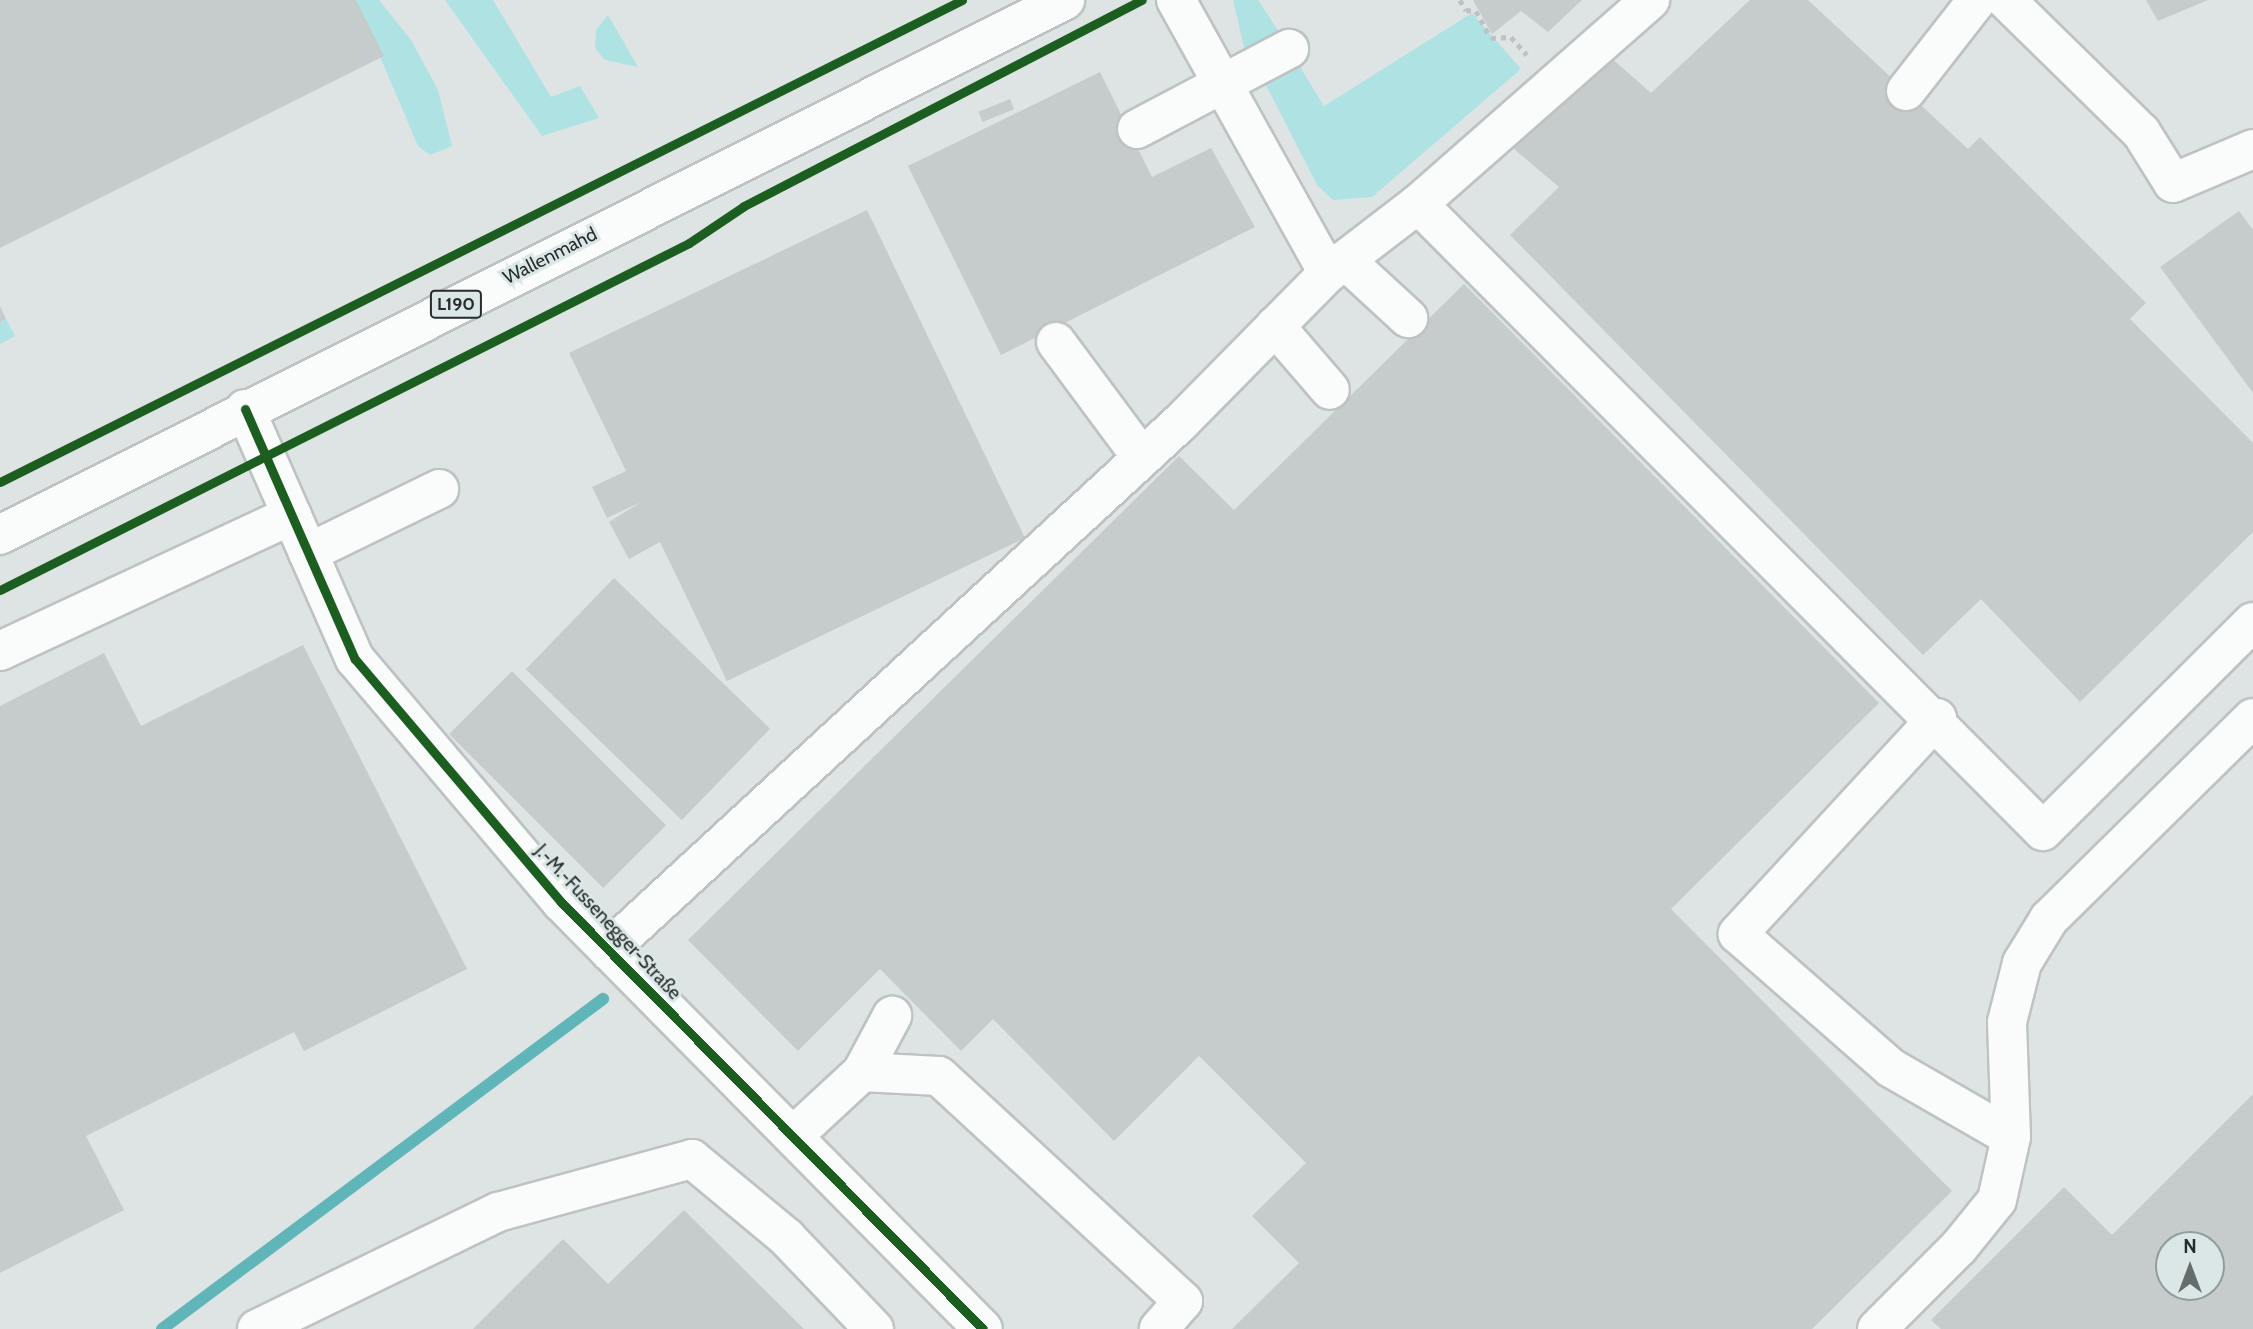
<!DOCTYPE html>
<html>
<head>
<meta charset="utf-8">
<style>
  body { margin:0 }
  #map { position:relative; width:2253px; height:1329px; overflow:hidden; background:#dee4e4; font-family:Cabin,sans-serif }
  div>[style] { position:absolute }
  .green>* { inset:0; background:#aee2e3 }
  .stream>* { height:12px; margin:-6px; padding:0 6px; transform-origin:6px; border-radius:6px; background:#60b5b8 }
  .building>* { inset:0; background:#c6cbcb; transform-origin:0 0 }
  .path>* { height:4.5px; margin-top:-2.25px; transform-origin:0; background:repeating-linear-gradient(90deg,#bfc2c2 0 5px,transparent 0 10px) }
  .roads { filter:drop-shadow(2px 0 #bec2c2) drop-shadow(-2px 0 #bec2c2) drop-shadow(0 2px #bec2c2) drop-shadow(0 -2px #bec2c2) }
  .minor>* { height:38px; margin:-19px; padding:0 19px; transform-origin:19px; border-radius:19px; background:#fafbfb }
  .major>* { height:38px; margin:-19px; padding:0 19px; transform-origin:19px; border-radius:19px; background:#fafbfb }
  .cycleway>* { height:9px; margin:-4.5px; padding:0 4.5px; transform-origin:4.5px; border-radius:4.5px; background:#1b5e20 }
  span { translate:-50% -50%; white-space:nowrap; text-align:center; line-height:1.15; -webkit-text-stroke:6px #dbe7e7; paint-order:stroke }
  .shield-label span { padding:2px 5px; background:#dbe7e7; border:2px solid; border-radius:5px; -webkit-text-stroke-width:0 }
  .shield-label { font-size:18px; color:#262b2b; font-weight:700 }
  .street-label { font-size:19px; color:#262b2b }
  .north { position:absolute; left:2155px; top:1231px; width:70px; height:70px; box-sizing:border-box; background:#dbe7e7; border:2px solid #939c9c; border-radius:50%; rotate:0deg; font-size:19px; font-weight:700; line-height:28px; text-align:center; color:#262b2b }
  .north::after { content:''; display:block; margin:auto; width:24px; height:32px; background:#666c6c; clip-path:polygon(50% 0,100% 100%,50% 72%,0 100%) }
</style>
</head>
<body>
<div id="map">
  <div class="green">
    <i style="clip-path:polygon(356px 0,379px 0,411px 40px,438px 90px,452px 146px,430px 155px,418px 146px)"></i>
    <i style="clip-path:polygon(445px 0,493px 0,551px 97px,580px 86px,599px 118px,542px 136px)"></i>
    <i style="clip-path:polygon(1233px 0,1258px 0,1279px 32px,1245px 51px)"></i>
    <i style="clip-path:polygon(1472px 13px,1521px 69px,1372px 197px,1333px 200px,1317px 185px,1266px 85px,1300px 67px,1324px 106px)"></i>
    <i style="clip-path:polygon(608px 15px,638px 67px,605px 60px,595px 48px,596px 30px)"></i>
    <i style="clip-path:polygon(6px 319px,15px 336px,0 344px,0 322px)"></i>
  </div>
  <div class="stream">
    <i style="left:162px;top:1329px;width:551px;rotate:-36.81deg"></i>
  </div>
  <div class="building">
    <i style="clip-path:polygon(0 0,356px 0,384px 56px,0 248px)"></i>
    <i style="clip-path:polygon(1473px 0,1582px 0,1548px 32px,1521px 11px,1492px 34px)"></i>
    <i style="clip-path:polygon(1750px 0,1808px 0,1968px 149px,1980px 137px,2146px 303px,2130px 319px,2253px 443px,2253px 532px,2080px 702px,1981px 599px,1923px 655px,1510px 235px,1559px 187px,1514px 149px,1601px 49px,1651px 93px)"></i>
    <i style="clip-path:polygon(2146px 0,2208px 0,2158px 21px)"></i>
    <i style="clip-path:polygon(1100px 72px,1152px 177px,1211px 148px,1255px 227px,1001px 355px,908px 166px)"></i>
    <i style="left:1010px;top:99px;width:11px;height:34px;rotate:68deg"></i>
    <i style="clip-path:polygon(867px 210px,1025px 538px,727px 681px,660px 542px,629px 559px,609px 522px,641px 502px,607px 518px,592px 487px,626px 471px,569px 353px)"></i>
    <i style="clip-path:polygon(2239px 211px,2253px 230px,2253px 393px,2160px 267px)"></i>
    <i style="clip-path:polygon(1464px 284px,1879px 703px,1671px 909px,1952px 1191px,1812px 1329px,1232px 1329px,1299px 1263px,1252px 1216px,1306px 1163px,1199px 1056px,1114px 1141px,993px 1019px,961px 1051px,880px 969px,798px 1051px,688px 940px,1179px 456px,1234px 510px)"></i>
    <i style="clip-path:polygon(0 306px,6px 319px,0 322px)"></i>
    <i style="left:614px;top:578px;width:217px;height:127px;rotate:44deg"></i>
    <i style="clip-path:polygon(303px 645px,467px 969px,304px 1051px,294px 1032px,86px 1136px,124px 1210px,0 1273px,0 706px,104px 653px,141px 726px)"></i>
    <i style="left:512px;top:671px;width:218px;height:89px;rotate:45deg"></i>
    <i style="clip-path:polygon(evenodd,2253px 1094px,2253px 1329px,1941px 1329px,1931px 1320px,2064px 1187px,2112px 1235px,2253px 1094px,2169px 1245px,2211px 1245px,2211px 1287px,2169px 1287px,2169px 1245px)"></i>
    <i style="clip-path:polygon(684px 1210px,804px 1329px,473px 1329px,563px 1239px,608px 1284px)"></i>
  </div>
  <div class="path">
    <i style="left:1460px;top:0;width:12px;rotate:59deg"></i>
    <i style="left:1466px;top:10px;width:10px;rotate:6deg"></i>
    <i style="left:1476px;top:11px;width:31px;rotate:61deg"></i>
    <i style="left:1491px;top:38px;width:20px;rotate:-3deg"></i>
    <i style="left:1511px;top:37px;width:24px;rotate:48deg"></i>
  </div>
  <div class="roads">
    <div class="minor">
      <i style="left:1176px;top:0;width:312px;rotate:60.9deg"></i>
      <i style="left:2006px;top:0;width:189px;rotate:44.4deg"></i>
      <i style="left:2141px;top:132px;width:60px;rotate:57.9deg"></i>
      <i style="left:2173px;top:183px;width:87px;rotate:-23deg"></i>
      <i style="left:1906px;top:91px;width:115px;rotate:-52deg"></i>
      <i style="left:1137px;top:129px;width:172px;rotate:-27.8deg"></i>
      <i style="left:1418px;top:204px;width:885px;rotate:45.09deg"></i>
      <i style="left:2043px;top:831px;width:296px;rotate:-44.9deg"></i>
      <i style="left:1345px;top:260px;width:86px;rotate:42.6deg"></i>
      <i style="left:1275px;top:326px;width:84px;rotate:49.3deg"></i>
      <i style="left:1056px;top:342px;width:144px;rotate:53.4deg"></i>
      <i style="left:245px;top:409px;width:273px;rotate:66.3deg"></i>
      <i style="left:355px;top:659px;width:319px;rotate:49.7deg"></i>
      <i style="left:561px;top:902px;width:600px;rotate:45.34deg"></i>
      <i style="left:308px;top:553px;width:146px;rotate:-26deg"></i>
      <i style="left:0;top:651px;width:322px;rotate:-25deg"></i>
      <i style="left:1937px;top:718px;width:294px;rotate:132.7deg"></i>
      <i style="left:1738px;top:934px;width:203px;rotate:41.2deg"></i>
      <i style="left:1891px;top:1068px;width:138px;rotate:29.9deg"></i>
      <i style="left:608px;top:950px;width:778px;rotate:-42.66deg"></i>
      <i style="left:1180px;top:423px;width:211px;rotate:-45.4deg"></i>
      <i style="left:1328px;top:273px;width:113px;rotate:-37.5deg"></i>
      <i style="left:1418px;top:204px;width:309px;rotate:-41.3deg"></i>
      <i style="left:862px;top:1072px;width:64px;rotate:-61.8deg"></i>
      <i style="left:793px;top:1136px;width:94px;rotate:-42.8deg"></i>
      <i style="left:862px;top:1072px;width:77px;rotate:3deg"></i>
      <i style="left:939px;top:1076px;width:332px;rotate:42.7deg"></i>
      <i style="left:1183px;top:1301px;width:37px;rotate:131deg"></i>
      <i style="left:257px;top:1329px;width:268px;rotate:-25.9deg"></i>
      <i style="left:498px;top:1212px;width:201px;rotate:-15.3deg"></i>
      <i style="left:692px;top:1159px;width:124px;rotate:39.7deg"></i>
      <i style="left:787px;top:1238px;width:126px;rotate:46.3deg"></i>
      <i style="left:1877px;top:1329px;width:116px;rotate:-45deg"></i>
      <i style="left:1959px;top:1247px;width:60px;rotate:-51deg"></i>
      <i style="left:1997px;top:1200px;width:65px;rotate:-77.5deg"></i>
      <i style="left:2011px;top:1137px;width:115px;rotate:-92deg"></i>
      <i style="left:2007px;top:1022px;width:61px;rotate:-75.7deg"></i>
      <i style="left:2022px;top:963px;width:52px;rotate:-58.5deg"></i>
      <i style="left:2049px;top:919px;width:286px;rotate:-44.6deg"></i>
    </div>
    <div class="major">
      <i style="left:0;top:535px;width:1192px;rotate:-26.67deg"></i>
    </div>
  </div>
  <div class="cycleway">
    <i style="left:245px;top:409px;width:273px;rotate:66.3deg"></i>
    <i style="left:355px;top:659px;width:319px;rotate:49.7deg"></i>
    <i style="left:561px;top:902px;width:600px;rotate:45.34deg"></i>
    <i style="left:0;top:482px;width:1076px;rotate:-26.61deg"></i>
    <i style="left:0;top:590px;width:771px;rotate:-26.73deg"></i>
    <i style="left:689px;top:243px;width:66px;rotate:-33.9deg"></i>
    <i style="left:744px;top:206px;width:448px;rotate:-27.4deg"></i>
  </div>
  <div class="shield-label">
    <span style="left:456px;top:304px">L190</span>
  </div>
  <div class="street-label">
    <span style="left:550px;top:256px;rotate:-27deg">Wallenmahd</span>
    <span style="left:608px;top:922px;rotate:47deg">J.-M.-Fussenegger-Straße</span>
  </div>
  <div class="north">N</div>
</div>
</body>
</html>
